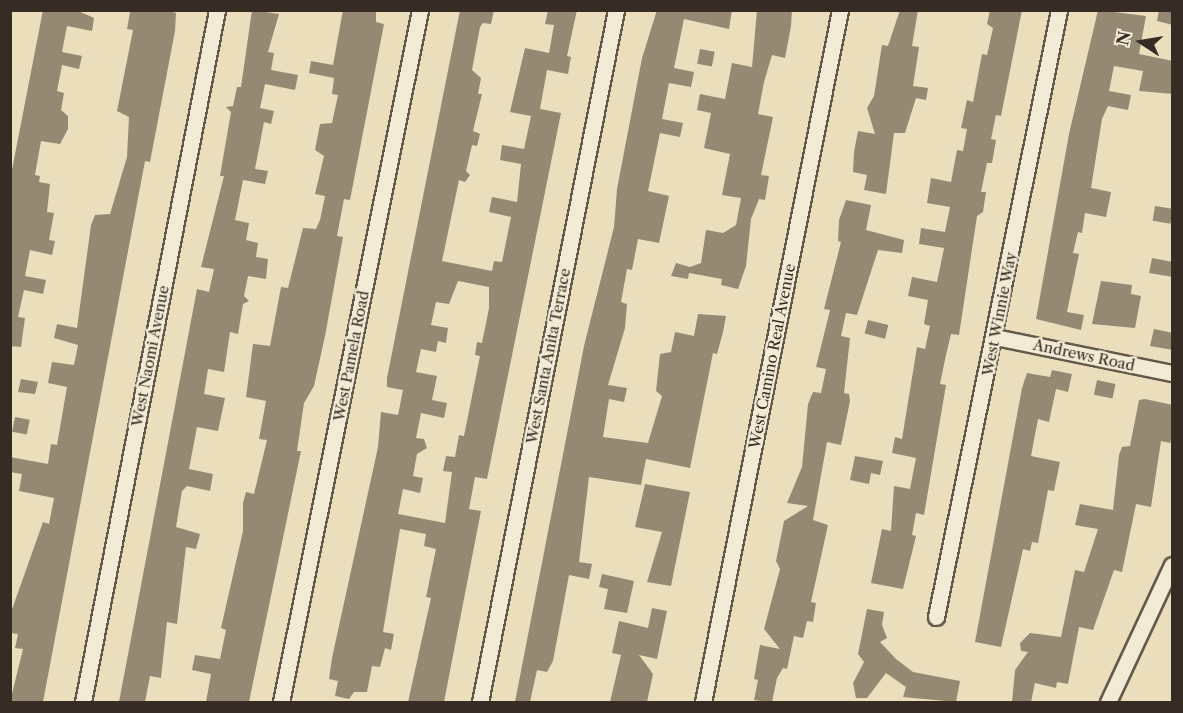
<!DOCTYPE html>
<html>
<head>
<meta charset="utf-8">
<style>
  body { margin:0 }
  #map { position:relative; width:1183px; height:713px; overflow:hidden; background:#ebdebd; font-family:"Libre Caslon Text",serif }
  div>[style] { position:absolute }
  .building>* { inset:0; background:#958973; transform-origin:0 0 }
  .roads { filter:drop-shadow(2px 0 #64584a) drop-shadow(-2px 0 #64584a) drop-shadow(0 2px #64584a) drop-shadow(0 -2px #64584a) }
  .minor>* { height:15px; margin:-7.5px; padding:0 7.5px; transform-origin:7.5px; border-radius:7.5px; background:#f2ead4 }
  span { translate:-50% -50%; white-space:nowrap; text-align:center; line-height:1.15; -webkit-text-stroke:4.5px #f2ead4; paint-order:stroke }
  .street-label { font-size:15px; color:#372c23 }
  .frame { position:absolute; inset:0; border:12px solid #372c23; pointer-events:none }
  .north { position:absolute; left:1111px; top:12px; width:60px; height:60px; -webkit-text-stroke:4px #f2ead4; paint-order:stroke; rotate:282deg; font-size:16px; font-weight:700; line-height:24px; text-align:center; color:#372c23 }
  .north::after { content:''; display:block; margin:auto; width:21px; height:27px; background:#372c23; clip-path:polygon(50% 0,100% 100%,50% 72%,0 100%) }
</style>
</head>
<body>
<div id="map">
  <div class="building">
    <i style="clip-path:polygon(43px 10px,76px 10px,94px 18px,92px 31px,67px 26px,62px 52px,82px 56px,79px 69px,62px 65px,57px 91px,64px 93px,61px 110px,68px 116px,68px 129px,60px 144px,41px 141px,35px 175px,40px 176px,39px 182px,50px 184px,47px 212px,54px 213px,49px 240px,55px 241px,52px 255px,30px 250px,25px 276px,46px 280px,43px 294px,24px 290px,18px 317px,25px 318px,21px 347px,10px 346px,10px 180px)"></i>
    <i style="clip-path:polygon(165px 10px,176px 13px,175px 31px,150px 162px,145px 161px,43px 702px,10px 702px,23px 649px,15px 648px,18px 634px,11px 633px,10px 615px,43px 522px,49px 524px,54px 498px,19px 491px,22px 474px,10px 472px,10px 457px,48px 464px,51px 444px,57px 445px,67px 387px,48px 383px,52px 362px,74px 365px,78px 345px,54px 338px,57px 324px,77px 328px,91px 225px,95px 215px,110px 214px,127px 157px,129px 117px,117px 111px,133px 30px,127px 29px,130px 12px)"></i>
    <i style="clip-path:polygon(252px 10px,279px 14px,268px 52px,274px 53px,271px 70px,298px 75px,295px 90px,265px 84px,260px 108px,274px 111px,271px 124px,264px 122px,255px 169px,268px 171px,265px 184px,243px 180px,235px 220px,249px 223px,246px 240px,258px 243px,256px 257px,268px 259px,266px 279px,248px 276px,244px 296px,249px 301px,243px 304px,238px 334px,230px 332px,224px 372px,208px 369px,204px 394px,225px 398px,218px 431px,197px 427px,189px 469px,213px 474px,210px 491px,187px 486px,182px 491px,176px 527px,200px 534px,196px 549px,186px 547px,177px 624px,167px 622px,161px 678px,150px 676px,145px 702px,119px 702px,197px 289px,209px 292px,214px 269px,201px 267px,224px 176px,220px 176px,231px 112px,226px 107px,233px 106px,237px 87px,241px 87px)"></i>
    <i style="clip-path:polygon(343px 10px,376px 10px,376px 22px,384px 24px,350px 200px,344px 199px,337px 236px,343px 237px,325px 336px,314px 386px,304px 403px,297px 451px,301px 451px,249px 702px,206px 702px,211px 674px,192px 670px,195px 655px,220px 659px,226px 630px,221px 628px,243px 531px,243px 503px,246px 492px,254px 494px,267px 440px,259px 439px,266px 401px,246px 397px,253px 344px,270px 346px,281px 287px,288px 288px,303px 228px,316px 229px,320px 220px,325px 196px,315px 194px,324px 156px,315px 150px,320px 124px,332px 123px,338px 95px,332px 94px,334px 78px,309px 73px,311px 61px,333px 65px)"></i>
    <i style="clip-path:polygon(evenodd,460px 10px,494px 10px,491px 24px,483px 23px,480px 27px,472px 70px,481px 78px,478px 94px,482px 94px,473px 131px,480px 134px,477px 146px,472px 145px,466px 171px,470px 175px,465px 182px,459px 180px,442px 261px,492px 271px,494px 261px,502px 262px,511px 217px,489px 212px,492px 197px,517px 202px,521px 164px,500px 160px,502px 145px,524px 149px,531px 116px,510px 112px,525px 48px,549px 53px,554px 25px,545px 24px,548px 10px,577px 10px,567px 56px,571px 57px,568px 74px,547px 70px,540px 109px,561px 113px,487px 479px,475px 477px,469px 509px,481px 511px,444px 702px,408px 702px,431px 598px,426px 597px,436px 549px,424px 546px,426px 534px,400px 529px,383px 632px,394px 634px,391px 650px,385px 648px,380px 667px,372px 666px,367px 692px,354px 692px,349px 699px,335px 696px,338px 681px,329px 679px,332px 658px,378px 447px,381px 412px,398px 415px,403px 390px,387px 387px,387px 378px,460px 10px,458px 281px,489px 287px,489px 308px,482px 343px,477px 342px,475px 355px,480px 356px,464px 436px,459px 435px,455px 457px,446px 456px,443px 471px,452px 472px,445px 523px,398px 514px,403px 489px,420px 493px,423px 478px,413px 476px,417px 454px,427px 448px,424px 439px,416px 438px,421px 413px,444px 418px,447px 403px,432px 400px,437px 376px,416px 372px,421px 349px,436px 352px,438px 341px,446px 343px,448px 328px,431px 325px,436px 302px,449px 304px,458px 281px)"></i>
    <i style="clip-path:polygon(657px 10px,732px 10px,729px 29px,684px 19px,674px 68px,694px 72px,691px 87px,669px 83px,662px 119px,683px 123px,680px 137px,660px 133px,648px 191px,669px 196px,659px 243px,638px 239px,632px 270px,627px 269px,621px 302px,627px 304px,625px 328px,608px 385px,627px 388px,624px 402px,609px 399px,603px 437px,648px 443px,662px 396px,656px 391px,660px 354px,671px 352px,675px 332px,694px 336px,698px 314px,726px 316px,723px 332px,717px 354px,713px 353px,690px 468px,646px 459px,641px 485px,589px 477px,579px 562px,592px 564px,589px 579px,569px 575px,553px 661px,547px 672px,537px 670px,530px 702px,515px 702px,584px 346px,614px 227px,617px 189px,642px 58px)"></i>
    <i style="clip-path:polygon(757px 10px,792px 10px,791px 26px,785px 58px,772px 55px,764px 82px,758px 114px,773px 117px,761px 175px,769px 176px,765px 200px,759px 199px,751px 219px,746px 266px,738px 289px,721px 285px,722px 279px,689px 273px,688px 279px,671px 276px,676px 263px,690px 267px,701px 263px,706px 230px,723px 233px,736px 225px,741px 198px,722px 195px,730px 154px,704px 148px,711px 113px,697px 110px,700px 94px,725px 99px,732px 63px,752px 67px)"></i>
    <i style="clip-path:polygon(900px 10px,918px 10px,912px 46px,919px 47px,913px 86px,928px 88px,926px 100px,916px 98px,905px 133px,894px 133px,886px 194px,864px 190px,867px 175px,853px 172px,854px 152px,858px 131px,875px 134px,867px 108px,874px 96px,882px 45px,888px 46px)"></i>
    <i style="clip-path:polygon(990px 10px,1022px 10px,1001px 116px,996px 115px,991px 139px,996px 140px,992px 163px,987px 163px,981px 192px,986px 192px,983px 212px,977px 216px,959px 335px,951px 334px,946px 355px,940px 384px,946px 385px,924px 515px,916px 513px,912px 535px,916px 536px,903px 589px,871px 583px,882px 529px,891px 531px,894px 486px,910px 489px,916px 458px,892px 453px,895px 437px,902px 439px,917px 347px,925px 349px,930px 326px,924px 324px,928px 300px,908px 296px,912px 277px,937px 282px,944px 248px,919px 244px,921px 228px,945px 232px,950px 207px,927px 203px,931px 178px,951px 182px,957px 150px,963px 151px,967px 129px,961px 128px,967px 100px,973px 102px,982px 54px,987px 55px,993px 28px,987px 24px)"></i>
    <i style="clip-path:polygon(1098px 10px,1146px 16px,1139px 54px,1173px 61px,1173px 94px,1139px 91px,1143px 71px,1114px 66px,1109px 91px,1131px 95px,1128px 110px,1108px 106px,1102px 119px,1091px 188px,1111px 192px,1106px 217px,1085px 213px,1082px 233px,1078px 232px,1073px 253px,1079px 254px,1067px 312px,1084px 315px,1081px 330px,1036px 319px,1069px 134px)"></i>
    <i style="clip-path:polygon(1159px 10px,1173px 10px,1173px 25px,1157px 21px)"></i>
    <i style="left:700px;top:49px;width:15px;height:15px;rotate:11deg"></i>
    <i style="clip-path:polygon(846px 200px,871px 205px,866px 230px,904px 240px,902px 253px,878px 250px,857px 315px,846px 313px,841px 336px,850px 338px,844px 393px,849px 394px,850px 401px,841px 445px,827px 442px,813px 520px,828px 525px,811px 602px,816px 603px,813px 622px,807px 621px,803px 638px,794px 636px,787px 669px,783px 668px,777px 678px,772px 702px,767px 702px,754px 700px,758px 680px,754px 679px,760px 645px,780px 649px,764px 629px,780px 569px,776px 561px,784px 521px,808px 506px,787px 503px,802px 467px,808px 404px,813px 392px,821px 393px,826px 369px,816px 367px,830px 310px,824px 309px,841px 242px,838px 241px,839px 220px)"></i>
    <i style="left:1155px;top:206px;width:18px;height:15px;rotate:9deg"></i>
    <i style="clip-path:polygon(1152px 258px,1173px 262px,1173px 277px,1149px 273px)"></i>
    <i style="clip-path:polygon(1101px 281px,1132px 285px,1131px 294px,1141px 296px,1135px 328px,1092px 324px)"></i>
    <i style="left:868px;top:320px;width:21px;height:14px;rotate:14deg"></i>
    <i style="clip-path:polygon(1154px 329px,1173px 333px,1173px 350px,1150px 346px)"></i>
    <i style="clip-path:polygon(1052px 370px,1072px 374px,1068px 392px,1056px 389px,1049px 422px,1038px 419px,1031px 456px,1060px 462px,1054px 491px,1048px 490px,1038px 543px,1032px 542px,1030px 551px,1023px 549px,1001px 647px,975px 642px,1022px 388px,1027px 373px,1050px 377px)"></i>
    <i style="clip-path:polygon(21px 379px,38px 382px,35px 394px,18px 392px)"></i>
    <i style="left:1097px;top:380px;width:19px;height:15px;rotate:12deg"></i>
    <i style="clip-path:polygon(1145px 399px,1173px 405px,1173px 433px,1170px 443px,1161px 441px,1151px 507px,1136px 504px,1122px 572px,1114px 570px,1093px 630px,1079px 627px,1068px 684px,1057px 682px,1056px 688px,1035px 683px,1031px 702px,1012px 702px,1015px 670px,1028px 652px,1021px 651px,1020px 643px,1030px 633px,1061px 637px,1075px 570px,1084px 572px,1098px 529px,1075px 525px,1080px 504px,1113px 510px,1119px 455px,1122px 447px,1130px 446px,1139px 400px)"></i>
    <i style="left:15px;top:417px;width:15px;height:15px;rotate:11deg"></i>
    <i style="clip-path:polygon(855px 456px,883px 461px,880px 475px,871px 473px,869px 484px,850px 480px)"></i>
    <i style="clip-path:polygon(645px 484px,690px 492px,671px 586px,647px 582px,662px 532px,635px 527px)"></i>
    <i style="clip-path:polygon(602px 574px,634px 581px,627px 613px,604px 609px,608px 589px,599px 587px)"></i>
    <i style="clip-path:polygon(652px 608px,667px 611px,657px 659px,639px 655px,653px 674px,647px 702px,610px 702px,621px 655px,612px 653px,619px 621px,648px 628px)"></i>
    <i style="clip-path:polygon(867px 609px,884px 612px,882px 625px,887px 638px,880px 642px,896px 659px,913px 672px,960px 681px,956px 702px,903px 697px,906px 687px,886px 673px,867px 698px,856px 698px,853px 683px,864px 662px,858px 654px)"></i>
  </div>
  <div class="roads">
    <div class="minor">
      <i style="left:995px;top:337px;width:181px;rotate:11.5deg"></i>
      <i style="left:936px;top:617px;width:619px;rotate:-78.54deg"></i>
      <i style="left:83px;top:702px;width:705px;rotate:-79.04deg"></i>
      <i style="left:281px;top:702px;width:706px;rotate:-78.64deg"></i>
      <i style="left:480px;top:702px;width:705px;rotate:-78.88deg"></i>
      <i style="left:703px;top:702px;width:705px;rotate:-78.8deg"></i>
      <i style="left:1108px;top:702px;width:151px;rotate:-65deg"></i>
    </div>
  </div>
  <div class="street-label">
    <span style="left:999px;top:314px;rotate:-79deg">West Winnie Way</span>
    <span style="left:1084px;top:355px;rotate:12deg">Andrews Road</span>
    <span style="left:150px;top:356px;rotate:-79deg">West Naomi Avenue</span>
    <span style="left:351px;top:356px;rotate:-79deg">West Pamela Road</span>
    <span style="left:548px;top:356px;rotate:-79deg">West Santa Anita Terrace</span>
    <span style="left:772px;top:356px;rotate:-79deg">West Camino Real Avenue</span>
  </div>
  <div class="frame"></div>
  <div class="north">N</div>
</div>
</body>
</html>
